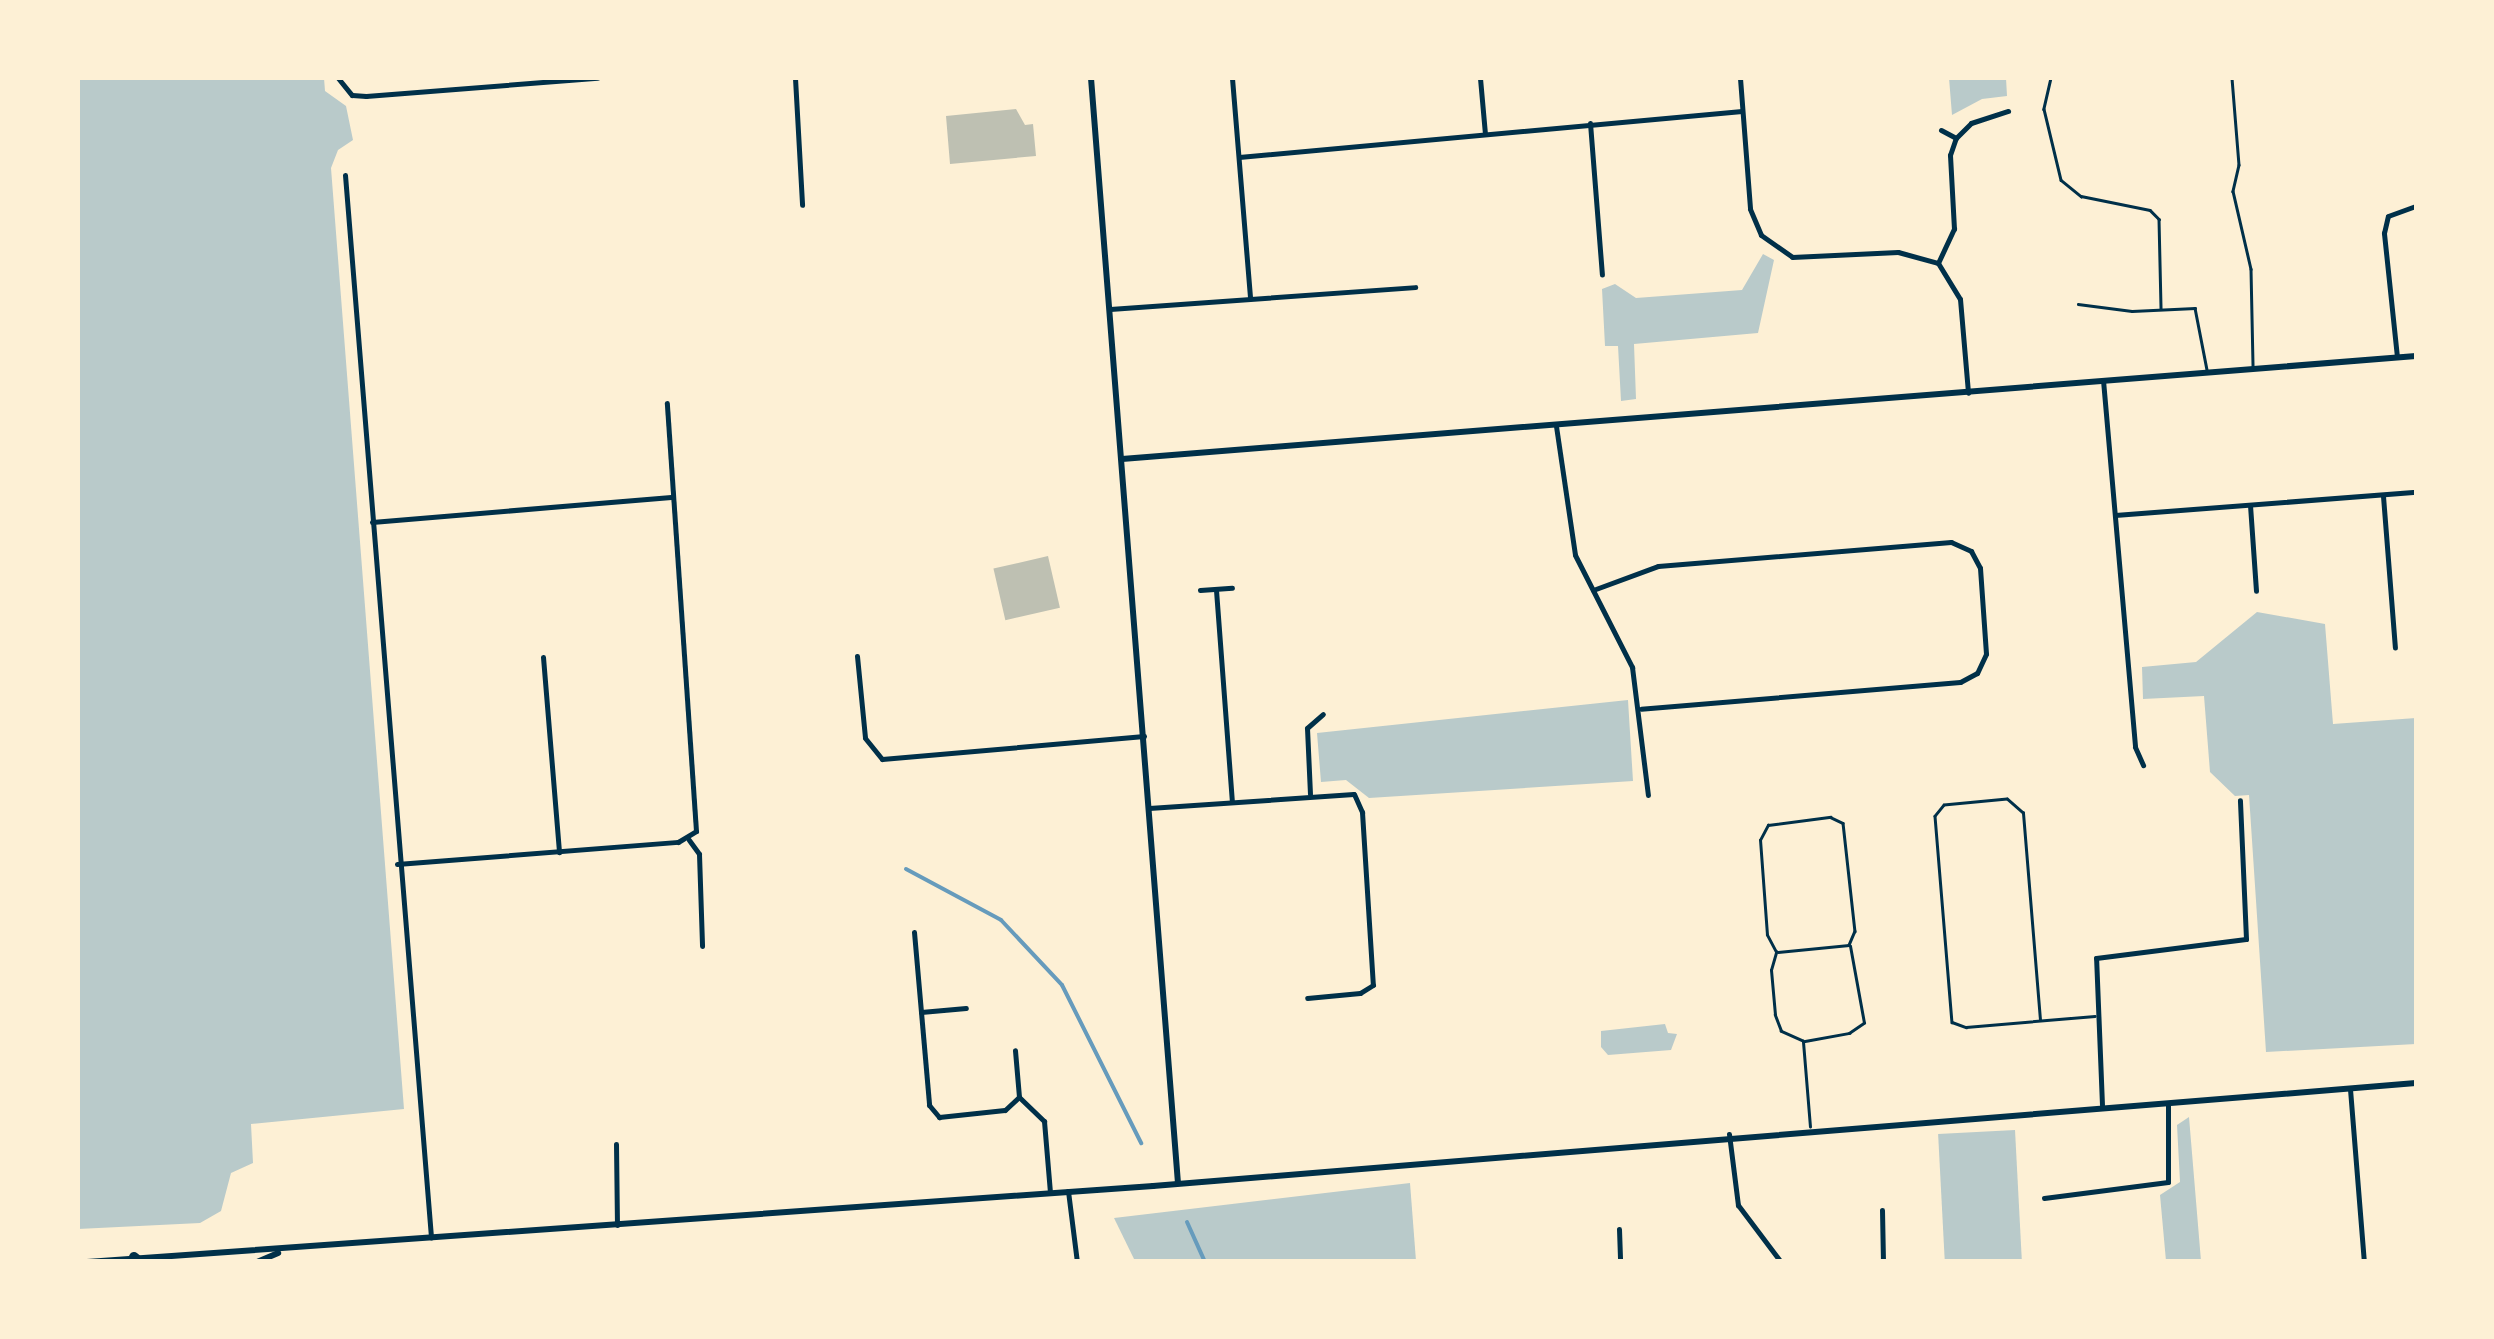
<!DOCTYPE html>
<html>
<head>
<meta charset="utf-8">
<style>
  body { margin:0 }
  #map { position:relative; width:2494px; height:1339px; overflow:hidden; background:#fdf0d5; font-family:Figtree,sans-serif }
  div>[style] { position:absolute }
  .green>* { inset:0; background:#b9caca; transform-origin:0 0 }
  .stream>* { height:4px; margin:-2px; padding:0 2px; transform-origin:2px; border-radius:2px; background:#669bbc }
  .building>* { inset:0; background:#bec0b2; transform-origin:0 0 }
  .service>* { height:2.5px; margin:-1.25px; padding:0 1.25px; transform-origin:1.25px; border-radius:1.25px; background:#003049 }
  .minor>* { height:5px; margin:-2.5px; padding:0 2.5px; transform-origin:2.5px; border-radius:2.5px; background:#003049 }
  .tertiary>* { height:6px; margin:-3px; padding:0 3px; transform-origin:3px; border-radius:3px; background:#003049 }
  .motorway>* { height:10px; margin:-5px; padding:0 5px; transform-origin:5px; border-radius:5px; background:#003049 }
  span { translate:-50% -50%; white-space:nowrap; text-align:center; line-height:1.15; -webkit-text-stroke:9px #fdf0d5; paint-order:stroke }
  .frame { position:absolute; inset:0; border:80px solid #fdf0d5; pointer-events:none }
</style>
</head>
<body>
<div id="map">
  <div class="green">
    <i style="clip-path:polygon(78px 78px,324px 78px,325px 91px,346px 106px,353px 140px,338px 150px,331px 168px,404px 1109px,251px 1124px,253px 1163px,231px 1173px,221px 1211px,200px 1223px,78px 1229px)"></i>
    <i style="clip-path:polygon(1949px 78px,2006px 78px,2007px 96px,1982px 99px,1952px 115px)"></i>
    <i style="clip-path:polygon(1763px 254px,1774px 260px,1758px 333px,1634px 344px,1636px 399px,1621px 401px,1618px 346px,1605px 346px,1602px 289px,1615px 284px,1636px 298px,1742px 290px)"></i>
    <i style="clip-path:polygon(2257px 612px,2325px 624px,2333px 724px,2416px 718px,2416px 1044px,2266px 1052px,2249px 795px,2235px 796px,2210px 772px,2204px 696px,2143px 699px,2142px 667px,2196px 662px)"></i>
    <i style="clip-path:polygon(1628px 700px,1633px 781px,1369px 798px,1346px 780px,1321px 782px,1317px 733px)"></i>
    <i style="clip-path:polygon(1665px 1024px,1668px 1033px,1677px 1034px,1671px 1050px,1608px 1055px,1601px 1047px,1601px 1031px)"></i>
    <i style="clip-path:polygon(2189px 1117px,2201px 1261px,2166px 1261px,2160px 1195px,2180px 1182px,2177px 1125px)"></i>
    <i style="left:2015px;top:1130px;width:131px;height:77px;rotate:87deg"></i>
    <i style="clip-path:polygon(1410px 1183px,1416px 1261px,1135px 1261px,1114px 1218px)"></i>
  </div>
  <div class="stream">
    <i style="left:906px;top:869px;width:108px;rotate:28.2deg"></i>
    <i style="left:1001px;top:920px;width:89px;rotate:46.8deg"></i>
    <i style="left:1062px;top:985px;width:177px;rotate:63.4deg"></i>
    <i style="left:1187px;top:1222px;width:44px;rotate:65.8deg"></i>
  </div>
  <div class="building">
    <i style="clip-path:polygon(1016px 109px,1025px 125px,1033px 124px,1036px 156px,950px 164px,946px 116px)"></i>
    <i style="left:1048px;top:556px;width:53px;height:56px;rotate:77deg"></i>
  </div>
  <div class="service">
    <i style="left:2051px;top:78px;width:32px;rotate:103deg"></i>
    <i style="left:2044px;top:109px;width:73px;rotate:76.5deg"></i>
    <i style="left:2061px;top:180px;width:26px;rotate:39deg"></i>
    <i style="left:2081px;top:196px;width:70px;rotate:11.5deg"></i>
    <i style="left:2150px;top:210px;width:13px;rotate:45deg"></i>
    <i style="left:2159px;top:219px;width:90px;rotate:88.7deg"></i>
    <i style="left:2232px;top:78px;width:87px;rotate:85.4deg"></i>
    <i style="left:2239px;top:165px;width:27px;rotate:103deg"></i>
    <i style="left:2233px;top:191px;width:80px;rotate:77deg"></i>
    <i style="left:2251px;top:269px;width:98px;rotate:88.8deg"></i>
    <i style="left:2078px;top:304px;width:54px;rotate:7.4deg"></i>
    <i style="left:2132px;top:311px;width:63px;rotate:-2.7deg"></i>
    <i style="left:2195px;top:308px;width:63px;rotate:79deg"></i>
    <i style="left:1778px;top:952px;width:71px;rotate:-5.6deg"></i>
    <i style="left:2040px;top:1020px;width:208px;rotate:-94.7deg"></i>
    <i style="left:2023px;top:813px;width:21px;rotate:-139deg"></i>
    <i style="left:2007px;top:799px;width:63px;rotate:174.6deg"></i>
    <i style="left:1944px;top:805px;width:14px;rotate:129deg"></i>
    <i style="left:1935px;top:816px;width:207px;rotate:85.3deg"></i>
    <i style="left:1952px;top:1022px;width:15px;rotate:20deg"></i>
    <i style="left:1966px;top:1027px;width:129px;rotate:-4.9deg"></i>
    <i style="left:1805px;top:1041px;width:45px;rotate:-10.3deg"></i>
    <i style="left:1849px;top:1033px;width:18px;rotate:-34deg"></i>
    <i style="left:1864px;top:1023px;width:78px;rotate:-100.3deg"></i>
    <i style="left:1810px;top:1127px;width:86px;rotate:-94.7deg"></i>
    <i style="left:1803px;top:1041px;width:24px;rotate:-156deg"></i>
    <i style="left:1781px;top:1031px;width:17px;rotate:-111deg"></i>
    <i style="left:1775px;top:1015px;width:45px;rotate:-95.1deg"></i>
    <i style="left:1771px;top:970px;width:19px;rotate:-74deg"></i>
    <i style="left:1776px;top:952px;width:19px;rotate:-118deg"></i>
    <i style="left:1767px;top:935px;width:95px;rotate:-94.2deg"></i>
    <i style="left:1760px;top:840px;width:17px;rotate:-62deg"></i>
    <i style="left:1768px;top:825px;width:63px;rotate:-7.4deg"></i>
    <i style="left:1830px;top:817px;width:14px;rotate:25deg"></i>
    <i style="left:1843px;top:823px;width:109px;rotate:83.7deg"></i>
    <i style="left:1855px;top:931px;width:15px;rotate:113deg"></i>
  </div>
  <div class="minor">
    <i style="left:338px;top:78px;width:22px;rotate:51deg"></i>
    <i style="left:352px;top:95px;width:14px;rotate:4deg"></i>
    <i style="left:366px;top:96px;width:232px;rotate:-4.5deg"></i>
    <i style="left:795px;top:78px;width:127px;rotate:86.8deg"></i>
    <i style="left:1232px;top:78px;width:221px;rotate:85.3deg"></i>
    <i style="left:1480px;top:78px;width:56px;rotate:84.9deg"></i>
    <i style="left:1740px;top:78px;width:131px;rotate:85.6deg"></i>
    <i style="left:1750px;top:209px;width:28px;rotate:67deg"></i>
    <i style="left:1761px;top:235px;width:38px;rotate:35deg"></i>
    <i style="left:1792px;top:257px;width:106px;rotate:-2.7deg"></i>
    <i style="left:1898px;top:252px;width:41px;rotate:15.4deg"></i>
    <i style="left:1938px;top:263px;width:42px;rotate:58.6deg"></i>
    <i style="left:1960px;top:299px;width:94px;rotate:85.1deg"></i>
    <i style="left:1590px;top:123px;width:152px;rotate:85.5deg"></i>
    <i style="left:1941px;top:130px;width:17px;rotate:28deg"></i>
    <i style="left:1239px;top:157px;width:505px;rotate:-5.23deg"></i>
    <i style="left:345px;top:175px;width:1066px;rotate:85.37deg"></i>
    <i style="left:1938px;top:263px;width:38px;rotate:-65deg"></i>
    <i style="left:1954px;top:229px;width:74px;rotate:-93.1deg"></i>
    <i style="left:1950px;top:155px;width:18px;rotate:-71deg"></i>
    <i style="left:1956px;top:138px;width:21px;rotate:-45deg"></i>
    <i style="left:1971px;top:123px;width:39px;rotate:-18deg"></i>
    <i style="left:1110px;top:309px;width:306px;rotate:-4.1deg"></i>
    <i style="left:2397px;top:357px;width:125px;rotate:-96deg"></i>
    <i style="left:2384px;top:233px;width:17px;rotate:-77deg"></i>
    <i style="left:2388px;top:216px;width:30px;rotate:-20deg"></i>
    <i style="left:2103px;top:380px;width:368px;rotate:85deg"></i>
    <i style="left:2135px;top:747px;width:20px;rotate:66deg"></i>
    <i style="left:1556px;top:426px;width:130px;rotate:81.6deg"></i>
    <i style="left:1575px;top:555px;width:126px;rotate:63deg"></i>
    <i style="left:1632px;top:667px;width:129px;rotate:82.9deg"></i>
    <i style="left:2383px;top:496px;width:152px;rotate:85.5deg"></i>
    <i style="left:2250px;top:505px;width:86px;rotate:86deg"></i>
    <i style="left:2115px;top:515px;width:302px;rotate:-4.4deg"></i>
    <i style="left:372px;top:522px;width:300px;rotate:-4.8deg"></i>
    <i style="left:1200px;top:590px;width:32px;rotate:-4deg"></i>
    <i style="left:1216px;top:590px;width:212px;rotate:85.7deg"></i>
    <i style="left:1593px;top:590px;width:69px;rotate:-20.3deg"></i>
    <i style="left:1658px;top:566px;width:294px;rotate:-4.7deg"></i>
    <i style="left:1951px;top:542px;width:22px;rotate:24deg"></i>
    <i style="left:1971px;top:551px;width:19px;rotate:62deg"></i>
    <i style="left:1980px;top:568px;width:86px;rotate:86deg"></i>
    <i style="left:1986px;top:654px;width:21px;rotate:115deg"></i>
    <i style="left:1977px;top:673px;width:19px;rotate:152deg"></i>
    <i style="left:1960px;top:682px;width:320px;rotate:175.2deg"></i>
    <i style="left:857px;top:656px;width:82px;rotate:84.4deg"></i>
    <i style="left:865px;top:738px;width:27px;rotate:51deg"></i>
    <i style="left:882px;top:759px;width:263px;rotate:-5deg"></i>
    <i style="left:543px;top:657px;width:196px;rotate:85.3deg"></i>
    <i style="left:1310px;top:794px;width:66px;rotate:-92.6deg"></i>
    <i style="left:1307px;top:728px;width:21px;rotate:-41deg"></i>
    <i style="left:1149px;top:808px;width:205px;rotate:-3.9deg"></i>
    <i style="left:1354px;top:794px;width:20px;rotate:66deg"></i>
    <i style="left:1362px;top:812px;width:173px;rotate:86.4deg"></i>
    <i style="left:1373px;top:985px;width:15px;rotate:148deg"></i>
    <i style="left:1360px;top:993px;width:53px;rotate:174.6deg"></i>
    <i style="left:689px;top:840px;width:17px;rotate:54deg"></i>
    <i style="left:699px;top:854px;width:92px;rotate:88.1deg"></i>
    <i style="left:397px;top:864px;width:282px;rotate:-4.5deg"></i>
    <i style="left:678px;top:842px;width:21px;rotate:-31deg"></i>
    <i style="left:696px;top:831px;width:429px;rotate:-93.9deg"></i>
    <i style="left:914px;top:932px;width:174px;rotate:85deg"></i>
    <i style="left:929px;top:1105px;width:16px;rotate:50deg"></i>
    <i style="left:939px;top:1117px;width:66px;rotate:-6.1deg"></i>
    <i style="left:1005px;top:1110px;width:19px;rotate:-43deg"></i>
    <i style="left:1019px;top:1097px;width:47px;rotate:-94.9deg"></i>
    <i style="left:921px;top:1012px;width:45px;rotate:-5.1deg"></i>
    <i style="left:2350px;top:1089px;width:174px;rotate:85.4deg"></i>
    <i style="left:1019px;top:1097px;width:35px;rotate:44deg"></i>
    <i style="left:1044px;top:1121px;width:71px;rotate:85.2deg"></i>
    <i style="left:2102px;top:1105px;width:147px;rotate:-92.3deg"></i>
    <i style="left:2096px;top:958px;width:151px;rotate:-7.2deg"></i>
    <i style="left:2246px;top:939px;width:139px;rotate:-92.5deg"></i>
    <i style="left:1729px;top:1134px;width:72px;rotate:82.8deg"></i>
    <i style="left:1738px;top:1205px;width:71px;rotate:53deg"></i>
    <i style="left:616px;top:1144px;width:81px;rotate:89.3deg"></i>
    <i style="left:1068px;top:1191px;width:72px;rotate:82.8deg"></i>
    <i style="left:2044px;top:1198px;width:125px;rotate:-7.4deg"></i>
    <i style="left:2168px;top:1182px;width:78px;rotate:-90deg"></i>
    <i style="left:1882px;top:1210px;width:52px;rotate:88.9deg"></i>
    <i style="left:1619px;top:1229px;width:33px;rotate:88deg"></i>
  </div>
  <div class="tertiary">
    <i style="left:1091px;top:78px;width:1108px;rotate:85.5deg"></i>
    <i style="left:1122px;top:459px;width:1298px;rotate:-4.55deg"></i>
    <i style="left:87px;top:1262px;width:1069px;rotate:-4.08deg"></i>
    <i style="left:1153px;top:1186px;width:1267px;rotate:-4.66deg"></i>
    <i style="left:257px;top:1262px;width:23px;rotate:-23deg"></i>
  </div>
  <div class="motorway">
    <i style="left:134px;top:1257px;width:8px;rotate:40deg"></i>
  </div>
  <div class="frame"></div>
</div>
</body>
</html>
